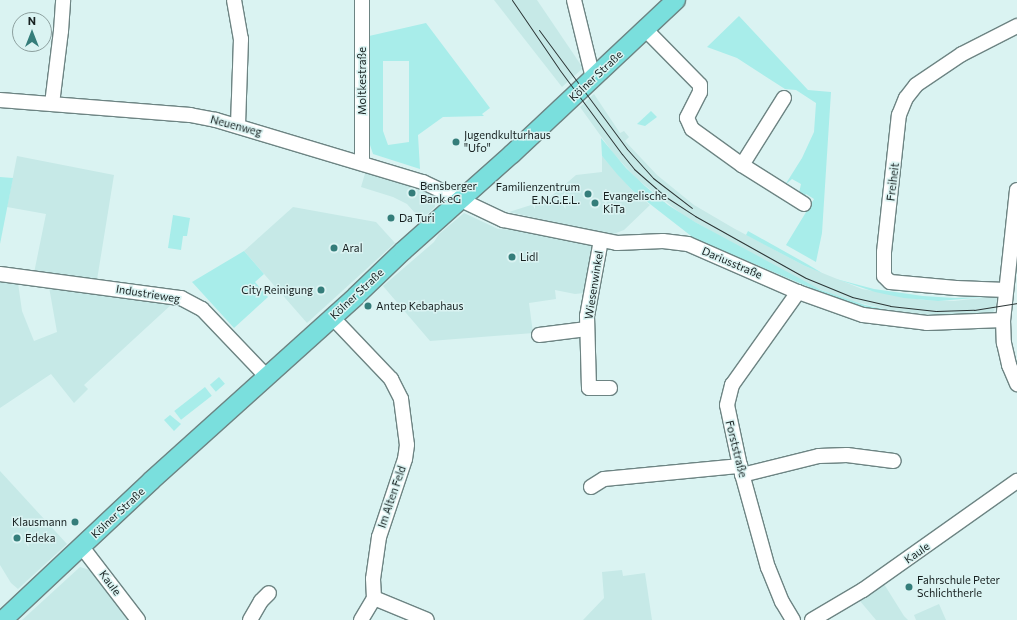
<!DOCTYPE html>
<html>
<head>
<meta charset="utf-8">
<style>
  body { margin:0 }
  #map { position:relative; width:1017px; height:620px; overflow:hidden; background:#daf3f2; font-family:Commissioner,sans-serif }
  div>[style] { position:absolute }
  .built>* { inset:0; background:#c6e9e7 }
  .green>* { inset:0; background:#a8edea; transform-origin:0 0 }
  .roads { filter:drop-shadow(1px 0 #6d8483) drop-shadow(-1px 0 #6d8483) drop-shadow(0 1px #6d8483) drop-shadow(0 -1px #6d8483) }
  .minor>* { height:14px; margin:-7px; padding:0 7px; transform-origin:7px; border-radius:7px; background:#fff }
  .major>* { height:18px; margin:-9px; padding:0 9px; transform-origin:9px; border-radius:9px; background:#7adfdd }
  .tram>* { height:1px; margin:-0.5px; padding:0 0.5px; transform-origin:0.5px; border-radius:0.5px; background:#2c3636 }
  .dots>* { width:11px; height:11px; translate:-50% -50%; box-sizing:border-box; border:2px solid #daf3f2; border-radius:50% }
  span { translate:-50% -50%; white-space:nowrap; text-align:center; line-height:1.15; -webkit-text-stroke:3px #daf3f2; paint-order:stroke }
  .street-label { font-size:11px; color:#172020 }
  .poi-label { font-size:11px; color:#172020 }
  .left { translate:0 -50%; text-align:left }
  .right { translate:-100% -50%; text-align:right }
  .north { position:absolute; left:12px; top:12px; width:40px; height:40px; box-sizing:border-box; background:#daf3f2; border:1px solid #8c9f9e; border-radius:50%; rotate:0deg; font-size:11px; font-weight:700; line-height:16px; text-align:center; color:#172020 }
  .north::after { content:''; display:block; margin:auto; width:14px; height:18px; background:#347d7a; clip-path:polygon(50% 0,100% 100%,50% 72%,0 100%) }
</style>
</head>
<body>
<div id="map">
  <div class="built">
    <i style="clip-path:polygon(494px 0,537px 0,583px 68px,562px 87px)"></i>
    <i style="clip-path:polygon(594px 94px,620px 133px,624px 131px,629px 137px,625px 141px,657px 175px,694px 205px,735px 229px,805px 266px,862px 289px,923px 300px,954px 301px,998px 296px,994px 311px,991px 314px,945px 316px,903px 313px,844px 299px,805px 283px,684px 216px,637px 179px,613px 153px,580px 107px)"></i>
    <i style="clip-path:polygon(17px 156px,114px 175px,97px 280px,34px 273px,46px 214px,7px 207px)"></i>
    <i style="clip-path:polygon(602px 156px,632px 190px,650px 205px,624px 230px,611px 235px,509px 212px,547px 200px,576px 175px,602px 172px)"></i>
    <i style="clip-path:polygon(366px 170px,422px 187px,435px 201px,435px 207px,421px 220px,407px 204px,393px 197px,361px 187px)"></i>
    <i style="clip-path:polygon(293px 207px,376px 222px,395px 243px,307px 323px,244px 251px)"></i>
    <i style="clip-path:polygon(464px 213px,498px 229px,528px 231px,591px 246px,593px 250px,584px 293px,575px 294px,555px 290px,556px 299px,529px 303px,533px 333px,430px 341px,383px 286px,434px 242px,439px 234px)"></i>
    <i style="clip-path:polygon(0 280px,18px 283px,22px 311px,34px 341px,57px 332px,49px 287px,172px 304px,84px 385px,88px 389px,74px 403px,51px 374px,0 408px)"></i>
    <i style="clip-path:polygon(0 471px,67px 544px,18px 589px,11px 583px,0 565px)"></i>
    <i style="clip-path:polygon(80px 567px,93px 571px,130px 620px,22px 620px)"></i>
    <i style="clip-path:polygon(622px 570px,623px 576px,645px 573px,652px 620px,583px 620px,604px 598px,602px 572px)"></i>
    <i style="clip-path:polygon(884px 584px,904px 616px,908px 620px,876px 620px,860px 601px)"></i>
    <i style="clip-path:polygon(939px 604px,946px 620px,916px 620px,914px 615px)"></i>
  </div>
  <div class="green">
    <i style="clip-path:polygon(739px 16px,808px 90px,831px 92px,822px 233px,816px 262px,786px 245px,814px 199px,806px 194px,803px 198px,799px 193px,801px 184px,792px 179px,785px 185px,802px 158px,814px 132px,816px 103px,796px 90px,785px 89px,737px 58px,707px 47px)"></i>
    <i style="clip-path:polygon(evenodd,426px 23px,490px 108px,482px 114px,484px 116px,443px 117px,418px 135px,420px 169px,373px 154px,370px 145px,369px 36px,426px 23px,383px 61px,409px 61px,409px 142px,388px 145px,383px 131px,383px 61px)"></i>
    <i style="clip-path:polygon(651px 111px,657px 117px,645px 126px,637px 124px)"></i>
    <i style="clip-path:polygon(601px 138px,626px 168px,645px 186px,668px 205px,695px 222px,821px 290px,865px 305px,903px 313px,878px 311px,842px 301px,695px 239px,632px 190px,617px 174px,602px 156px)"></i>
    <i style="clip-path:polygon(0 177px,13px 178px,0 244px)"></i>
    <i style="clip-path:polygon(173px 215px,190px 218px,187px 236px,183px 236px,181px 250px,168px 248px)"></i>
    <i style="clip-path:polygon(748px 231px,807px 264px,822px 273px,805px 266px,746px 235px)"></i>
    <i style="clip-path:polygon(244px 251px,264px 274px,255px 282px,268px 297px,234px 328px,192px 282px)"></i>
    <i style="clip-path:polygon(836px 279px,874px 289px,923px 296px,955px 298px,986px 297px,938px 301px,904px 298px,875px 292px)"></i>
    <i style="left:219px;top:377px;width:9px;height:12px;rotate:49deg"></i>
    <i style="left:205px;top:387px;width:11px;height:39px;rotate:52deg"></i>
    <i style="clip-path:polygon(170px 415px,181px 424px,174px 431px,164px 420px)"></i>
  </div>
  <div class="roads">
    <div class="minor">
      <i style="left:234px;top:0;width:40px;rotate:80deg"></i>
      <i style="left:241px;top:39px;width:87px;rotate:92deg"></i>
      <i style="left:362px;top:0;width:162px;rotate:90deg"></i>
      <i style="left:574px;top:0;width:80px;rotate:76.3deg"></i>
      <i style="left:646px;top:30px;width:77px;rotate:45.5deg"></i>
      <i style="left:700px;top:85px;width:7px;rotate:90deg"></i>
      <i style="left:700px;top:92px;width:29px;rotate:117deg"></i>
      <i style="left:687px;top:118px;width:12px;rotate:66deg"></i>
      <i style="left:692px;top:129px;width:62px;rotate:35.8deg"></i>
      <i style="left:742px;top:165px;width:79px;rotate:-57.9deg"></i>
      <i style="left:0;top:100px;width:191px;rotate:4.5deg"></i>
      <i style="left:190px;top:115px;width:26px;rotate:11deg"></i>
      <i style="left:216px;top:120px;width:216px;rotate:16.7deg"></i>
      <i style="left:423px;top:182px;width:89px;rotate:25.4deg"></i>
      <i style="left:503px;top:220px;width:116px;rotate:11.4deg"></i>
      <i style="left:617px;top:243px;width:46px;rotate:-2.5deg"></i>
      <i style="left:663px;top:241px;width:25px;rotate:7deg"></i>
      <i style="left:688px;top:244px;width:120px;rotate:23.6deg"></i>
      <i style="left:798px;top:292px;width:69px;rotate:19.5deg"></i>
      <i style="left:863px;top:315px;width:64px;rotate:7.1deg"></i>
      <i style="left:927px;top:323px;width:76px;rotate:-2.3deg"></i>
      <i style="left:52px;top:104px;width:74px;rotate:-83deg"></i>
      <i style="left:61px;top:31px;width:31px;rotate:-86deg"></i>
      <i style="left:742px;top:165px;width:73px;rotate:32.2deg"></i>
      <i style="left:1017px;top:190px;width:131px;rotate:96.1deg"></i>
      <i style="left:1003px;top:320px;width:23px;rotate:88deg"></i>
      <i style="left:1004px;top:343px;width:23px;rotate:77deg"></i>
      <i style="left:1009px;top:365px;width:21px;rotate:67deg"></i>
      <i style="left:601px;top:240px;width:77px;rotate:100.4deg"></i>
      <i style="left:587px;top:316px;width:72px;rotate:88.4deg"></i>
      <i style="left:589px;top:388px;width:21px"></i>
      <i style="left:0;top:274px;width:183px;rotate:7.6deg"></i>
      <i style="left:181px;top:298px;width:24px;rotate:28deg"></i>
      <i style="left:202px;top:309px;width:93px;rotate:46.3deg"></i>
      <i style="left:1006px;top:290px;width:50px;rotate:-177.7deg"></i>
      <i style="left:956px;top:288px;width:66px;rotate:-174.8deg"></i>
      <i style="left:890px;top:282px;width:8px;rotate:-135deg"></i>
      <i style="left:884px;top:276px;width:24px;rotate:-90deg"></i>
      <i style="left:884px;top:252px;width:138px;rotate:-83.8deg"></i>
      <i style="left:899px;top:115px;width:18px;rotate:-68deg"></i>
      <i style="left:906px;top:98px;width:16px;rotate:-52deg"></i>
      <i style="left:916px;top:85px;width:55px;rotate:-34deg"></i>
      <i style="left:962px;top:54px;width:62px;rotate:-27deg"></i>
      <i style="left:332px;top:317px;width:86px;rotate:46.4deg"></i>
      <i style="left:391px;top:379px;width:22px;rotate:63deg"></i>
      <i style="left:401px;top:399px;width:46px;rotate:82.6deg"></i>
      <i style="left:407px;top:445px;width:14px;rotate:98deg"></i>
      <i style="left:405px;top:459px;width:82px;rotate:108.4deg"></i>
      <i style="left:379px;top:537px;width:42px;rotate:98.1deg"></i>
      <i style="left:373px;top:579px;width:19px;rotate:87deg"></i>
      <i style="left:374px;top:598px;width:57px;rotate:22.5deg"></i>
      <i style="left:539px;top:335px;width:48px;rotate:-7.1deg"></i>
      <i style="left:742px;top:475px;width:79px;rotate:-13.9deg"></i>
      <i style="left:819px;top:456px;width:28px;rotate:-2deg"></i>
      <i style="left:847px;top:455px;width:47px;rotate:7.3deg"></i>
      <i style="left:591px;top:487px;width:15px;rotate:-32deg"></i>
      <i style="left:604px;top:479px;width:137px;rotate:-5.5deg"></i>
      <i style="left:82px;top:547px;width:92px;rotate:52.5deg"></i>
      <i style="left:250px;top:620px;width:22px;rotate:-60deg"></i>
      <i style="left:261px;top:601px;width:11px;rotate:-45deg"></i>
      <i style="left:361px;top:620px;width:26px;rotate:-59deg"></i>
      <i style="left:793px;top:620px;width:21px;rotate:-121deg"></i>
      <i style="left:782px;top:602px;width:37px;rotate:-112deg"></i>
      <i style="left:768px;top:568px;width:106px;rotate:-105.4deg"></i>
      <i style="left:740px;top:466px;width:62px;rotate:-102deg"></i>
      <i style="left:727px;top:405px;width:21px;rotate:-76deg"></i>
      <i style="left:732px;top:385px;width:114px;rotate:-54.6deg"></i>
      <i style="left:812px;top:620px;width:59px;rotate:-30.5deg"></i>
      <i style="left:863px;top:590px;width:189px;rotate:-35.3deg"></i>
    </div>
    <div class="major">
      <i style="left:3px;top:620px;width:204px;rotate:-43.2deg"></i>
      <i style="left:152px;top:480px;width:275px;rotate:-42deg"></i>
      <i style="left:356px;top:296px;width:65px;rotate:-43.8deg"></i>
      <i style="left:403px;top:251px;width:146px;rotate:-41.7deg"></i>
      <i style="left:512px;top:154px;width:225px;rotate:-43.2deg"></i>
    </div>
  </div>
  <div class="tram">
    <i style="left:512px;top:0;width:83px;rotate:55.7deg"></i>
    <i style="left:559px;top:69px;width:106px;rotate:53.5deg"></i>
    <i style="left:622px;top:154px;width:19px;rotate:51deg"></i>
    <i style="left:634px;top:169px;width:43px;rotate:41.2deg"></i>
    <i style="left:666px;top:197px;width:35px;rotate:33deg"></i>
    <i style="left:695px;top:216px;width:127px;rotate:29.2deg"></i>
    <i style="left:806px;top:278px;width:50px;rotate:22.4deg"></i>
    <i style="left:852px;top:297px;width:39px;rotate:13deg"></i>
    <i style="left:890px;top:306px;width:46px;rotate:6.2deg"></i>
    <i style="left:936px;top:311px;width:38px;rotate:-2deg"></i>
    <i style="left:974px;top:310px;width:44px;rotate:-9.2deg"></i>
    <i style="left:539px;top:30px;width:148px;rotate:53.5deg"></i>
    <i style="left:627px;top:149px;width:39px;rotate:48deg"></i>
    <i style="left:653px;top:178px;width:49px;rotate:37.6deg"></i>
  </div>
  <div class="dots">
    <i style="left:456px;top:142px;background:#347d7a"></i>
    <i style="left:412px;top:193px;background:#347d7a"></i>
    <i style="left:588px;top:194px;background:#347d7a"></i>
    <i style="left:595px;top:203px;background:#347d7a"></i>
    <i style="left:391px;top:218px;background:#347d7a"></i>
    <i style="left:334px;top:248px;background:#347d7a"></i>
    <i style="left:512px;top:257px;background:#347d7a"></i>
    <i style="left:321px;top:290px;background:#347d7a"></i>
    <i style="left:368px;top:306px;background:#347d7a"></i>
    <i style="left:75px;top:522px;background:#347d7a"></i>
    <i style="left:17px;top:538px;background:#347d7a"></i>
    <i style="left:909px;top:587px;background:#347d7a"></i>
  </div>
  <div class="street-label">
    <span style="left:596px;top:76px;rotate:-43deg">Kölner Straße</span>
    <span style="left:362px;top:81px;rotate:-90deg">Moltkestraße</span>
    <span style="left:236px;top:126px;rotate:15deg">Neuenweg</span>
    <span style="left:893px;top:182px;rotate:-83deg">Freiheit</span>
    <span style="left:732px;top:263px;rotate:23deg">Dariusstraße</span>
    <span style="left:594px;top:285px;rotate:-81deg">Wiesenwinkel</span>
    <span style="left:148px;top:294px;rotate:9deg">Industrieweg</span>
    <span style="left:357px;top:294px;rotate:-43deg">Kölner Straße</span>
    <span style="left:736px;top:449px;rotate:76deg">Forststraße</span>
    <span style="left:392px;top:497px;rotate:-71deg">Im Alten Feld</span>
    <span style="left:118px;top:513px;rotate:-43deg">Kölner Straße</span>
    <span style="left:917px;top:553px;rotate:-35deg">Kaule</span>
    <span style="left:110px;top:583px;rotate:53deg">Kaule</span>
  </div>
  <div class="poi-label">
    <span class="left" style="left:464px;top:142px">Jugendkulturhaus<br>"Ufo"</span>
    <span class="left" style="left:420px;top:193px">Bensberger<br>Bank eG</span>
    <span class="right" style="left:580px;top:194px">Familienzentrum<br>E.N.G.E.L.</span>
    <span class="left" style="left:603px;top:203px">Evangelische<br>KiTa</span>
    <span class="left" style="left:399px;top:218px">Da Turi</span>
    <span class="left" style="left:342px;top:248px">Aral</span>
    <span class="left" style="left:520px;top:257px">Lidl</span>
    <span class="right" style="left:313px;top:290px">City Reinigung</span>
    <span class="left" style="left:376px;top:306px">Antep Kebaphaus</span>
    <span class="right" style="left:67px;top:522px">Klausmann</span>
    <span class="left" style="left:25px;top:538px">Edeka</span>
    <span class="left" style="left:917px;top:587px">Fahrschule Peter<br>Schlichtherle</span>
  </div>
  <div class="north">N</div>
</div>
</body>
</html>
